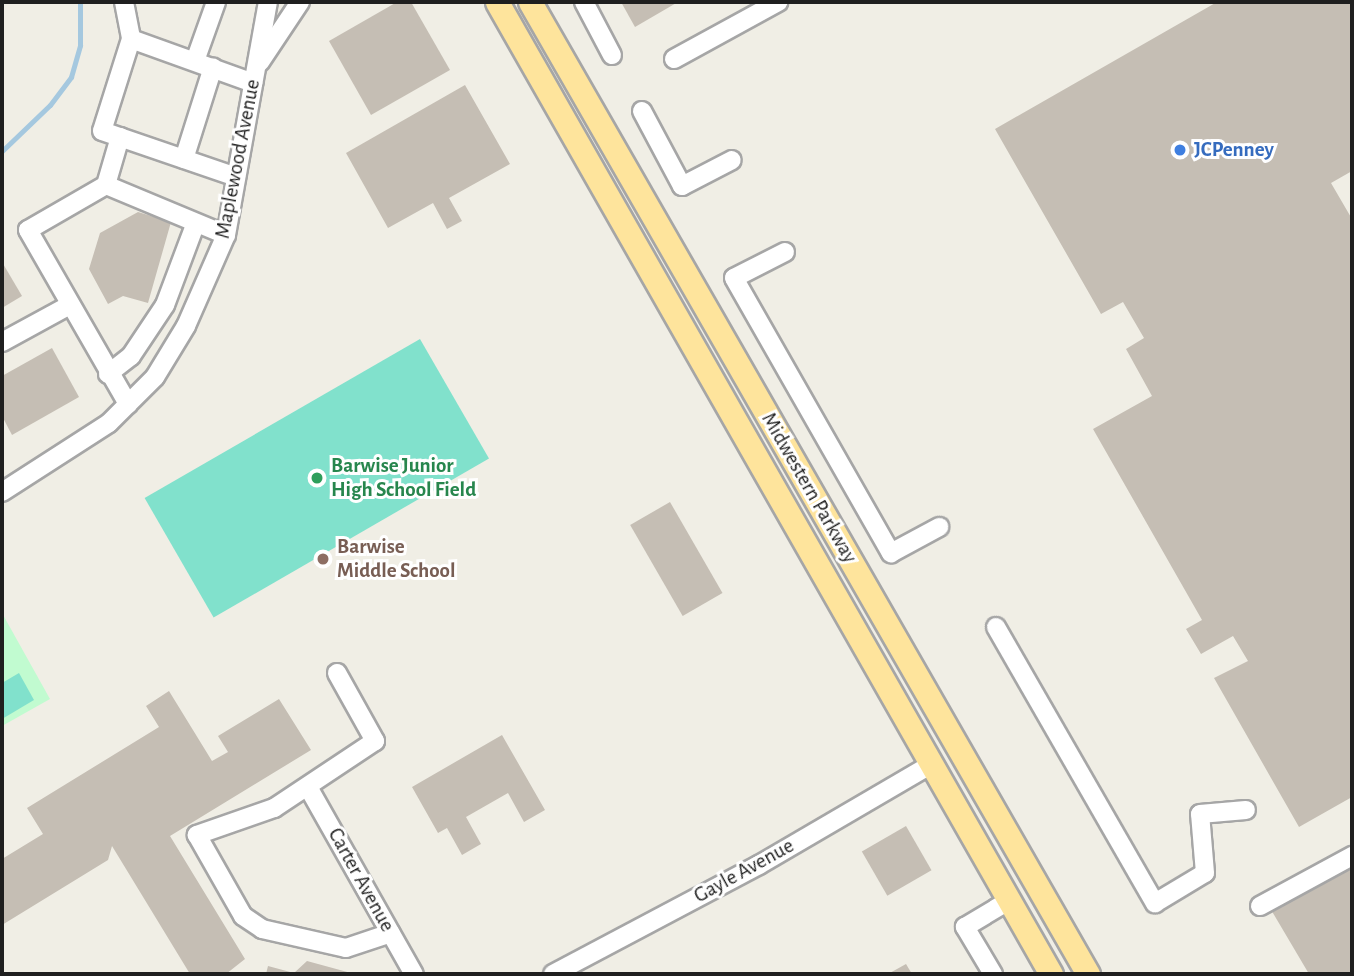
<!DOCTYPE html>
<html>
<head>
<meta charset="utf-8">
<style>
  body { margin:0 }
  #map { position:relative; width:1354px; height:976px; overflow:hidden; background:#f0eee5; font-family:"Alegreya Sans",sans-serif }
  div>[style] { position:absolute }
  .park>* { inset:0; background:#c1fbd0 }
  .pitch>* { inset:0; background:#81e1cc; transform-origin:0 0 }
  .stream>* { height:5px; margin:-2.5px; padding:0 2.5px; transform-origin:2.5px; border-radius:2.5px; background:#a5c8df }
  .building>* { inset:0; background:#c5beb4; transform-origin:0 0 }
  .roads { filter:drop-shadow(2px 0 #a6a6a6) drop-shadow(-2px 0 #a6a6a6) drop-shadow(0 2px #a6a6a6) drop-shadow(0 -2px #a6a6a6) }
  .minor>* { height:18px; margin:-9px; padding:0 9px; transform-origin:9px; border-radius:9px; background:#fff }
  .major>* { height:23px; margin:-11.5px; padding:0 11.5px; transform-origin:11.5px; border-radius:11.5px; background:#fee49c }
  .dots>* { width:19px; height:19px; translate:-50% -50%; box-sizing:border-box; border:4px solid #fff; border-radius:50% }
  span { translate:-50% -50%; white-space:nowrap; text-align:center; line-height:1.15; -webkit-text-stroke:6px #fff; paint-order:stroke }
  .shop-label { font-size:21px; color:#366cbe; font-weight:700 }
  .left { translate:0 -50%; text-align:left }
  .street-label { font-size:21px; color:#1f1f1f }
  .leisure-label { font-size:21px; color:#27864d; font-weight:700 }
  .education-label { font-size:21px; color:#785e54; font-weight:700 }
  .frame { position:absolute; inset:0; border:4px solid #1f1f1f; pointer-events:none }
</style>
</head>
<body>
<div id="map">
  <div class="park">
    <i style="clip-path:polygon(2px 613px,50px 699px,2px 726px)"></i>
  </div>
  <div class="pitch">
    <i style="left:420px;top:339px;width:138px;height:318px;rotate:60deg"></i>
    <i style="clip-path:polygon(19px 673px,34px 700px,2px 719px,2px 683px)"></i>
  </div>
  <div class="stream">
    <i style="left:2px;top:151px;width:66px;rotate:-43.8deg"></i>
    <i style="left:50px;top:105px;width:35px;rotate:-53deg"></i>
    <i style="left:71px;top:77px;width:33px;rotate:-74deg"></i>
    <i style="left:80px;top:45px;width:43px;rotate:-90deg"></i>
  </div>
  <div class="building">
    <i style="clip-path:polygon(397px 2px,411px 2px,450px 70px,371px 115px,329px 41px)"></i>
    <i style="clip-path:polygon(621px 2px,678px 2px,635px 27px)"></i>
    <i style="clip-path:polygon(1217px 2px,1352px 2px,1352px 171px,1331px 183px,1352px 219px,1352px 797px,1299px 827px,1214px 678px,1248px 661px,1233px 636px,1201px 654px,1186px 629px,1202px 620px,1093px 429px,1152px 396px,1126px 349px,1144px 338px,1123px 302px,1101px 314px,995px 129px)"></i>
    <i style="clip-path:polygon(465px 85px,510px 164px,449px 198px,462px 221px,447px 229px,433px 203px,388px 228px,346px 153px)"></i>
    <i style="clip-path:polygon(138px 212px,171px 222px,148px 303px,123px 296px,108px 304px,89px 269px,100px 233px)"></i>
    <i style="clip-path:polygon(2px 262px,22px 296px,2px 308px)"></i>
    <i style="clip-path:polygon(52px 348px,79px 397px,12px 435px,2px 416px,2px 376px)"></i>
    <i style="left:670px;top:502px;width:105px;height:46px;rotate:60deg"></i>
    <i style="clip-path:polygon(169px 691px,212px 761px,228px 752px,218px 736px,279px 699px,311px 750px,170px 836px,245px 959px,226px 974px,190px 974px,112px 846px,108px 860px,2px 925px,2px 859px,43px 834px,27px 808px,159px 727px,146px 706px)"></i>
    <i style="clip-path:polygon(502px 735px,545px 810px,524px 822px,508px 793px,466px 817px,481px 844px,462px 855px,447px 828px,438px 833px,412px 787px)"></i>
    <i style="left:906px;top:826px;width:51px;height:51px;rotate:60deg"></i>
    <i style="clip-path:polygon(1352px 866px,1352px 974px,1309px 974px,1270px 908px,1327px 874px,1330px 879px)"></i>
    <i style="clip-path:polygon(307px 961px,351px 973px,351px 974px,266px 974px,268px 966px,294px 973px)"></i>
    <i style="clip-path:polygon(906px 964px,912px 974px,888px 974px)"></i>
  </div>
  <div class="roads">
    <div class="minor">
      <i style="left:124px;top:2px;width:38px;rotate:79deg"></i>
      <i style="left:131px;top:39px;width:130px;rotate:19.8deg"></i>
      <i style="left:584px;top:2px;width:60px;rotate:62.2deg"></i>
      <i style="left:131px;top:39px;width:96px;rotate:107.5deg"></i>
      <i style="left:102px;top:131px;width:142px;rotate:18.9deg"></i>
      <i style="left:674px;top:59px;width:119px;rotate:-28.7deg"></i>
      <i style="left:195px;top:61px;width:63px;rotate:-70.4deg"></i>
      <i style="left:260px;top:62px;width:72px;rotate:-56.3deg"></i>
      <i style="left:642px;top:111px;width:85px;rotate:61.9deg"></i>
      <i style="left:682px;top:186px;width:56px;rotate:-27.5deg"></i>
      <i style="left:120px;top:137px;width:50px;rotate:106.3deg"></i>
      <i style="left:106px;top:185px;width:90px;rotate:150deg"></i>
      <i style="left:28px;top:230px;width:201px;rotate:60.1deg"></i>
      <i style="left:184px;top:159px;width:96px;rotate:-72.5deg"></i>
      <i style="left:106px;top:185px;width:130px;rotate:22.6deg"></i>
      <i style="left:785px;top:252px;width:57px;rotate:153deg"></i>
      <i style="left:734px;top:278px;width:317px;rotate:60.3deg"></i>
      <i style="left:891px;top:553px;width:55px;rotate:-28.4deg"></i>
      <i style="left:2px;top:342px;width:77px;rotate:-28.6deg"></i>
      <i style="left:108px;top:374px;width:29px;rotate:-38deg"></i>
      <i style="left:131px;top:356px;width:61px;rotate:-56.3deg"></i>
      <i style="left:165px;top:305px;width:85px;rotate:-69.4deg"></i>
      <i style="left:2px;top:492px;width:127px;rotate:-32.8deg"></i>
      <i style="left:109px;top:423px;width:65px;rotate:-45deg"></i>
      <i style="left:155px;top:377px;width:60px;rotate:-58.7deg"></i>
      <i style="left:186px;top:326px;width:99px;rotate:-66.3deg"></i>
      <i style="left:226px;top:235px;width:237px;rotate:-79.8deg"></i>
      <i style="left:996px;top:627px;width:319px;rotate:60.1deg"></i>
      <i style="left:1155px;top:903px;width:58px;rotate:-31deg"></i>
      <i style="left:1205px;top:873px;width:59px;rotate:-94.8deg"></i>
      <i style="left:1200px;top:814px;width:46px;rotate:-5deg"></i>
      <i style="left:337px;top:673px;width:78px;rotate:60.8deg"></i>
      <i style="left:375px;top:741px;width:121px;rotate:146.4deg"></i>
      <i style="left:274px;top:808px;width:82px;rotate:160.7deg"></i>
      <i style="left:197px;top:835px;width:93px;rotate:60.4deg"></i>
      <i style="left:243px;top:916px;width:23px;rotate:34deg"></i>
      <i style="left:262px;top:929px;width:86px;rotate:12.7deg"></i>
      <i style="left:346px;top:948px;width:47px;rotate:-18.4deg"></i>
      <i style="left:308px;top:787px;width:215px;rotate:60.5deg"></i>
      <i style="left:1260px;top:906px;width:105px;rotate:-28.5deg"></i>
      <i style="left:553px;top:974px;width:233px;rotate:-27.9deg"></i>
      <i style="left:759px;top:865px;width:200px;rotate:-30.3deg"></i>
      <i style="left:993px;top:974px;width:55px;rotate:-120.8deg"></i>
      <i style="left:965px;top:927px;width:52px;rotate:-31deg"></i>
    </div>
    <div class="major">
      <i style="left:497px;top:2px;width:1119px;rotate:60.32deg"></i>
      <i style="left:530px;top:2px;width:1121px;rotate:60.14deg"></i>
    </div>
  </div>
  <div class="dots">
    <i style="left:1180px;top:150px;background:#3f7fe0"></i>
    <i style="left:317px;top:478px;background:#2e9e5b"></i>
    <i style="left:323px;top:559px;background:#8d6e63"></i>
  </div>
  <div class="shop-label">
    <span class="left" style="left:1194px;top:150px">JCPenney</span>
  </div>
  <div class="street-label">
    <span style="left:238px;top:159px;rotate:-79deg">Maplewood Avenue</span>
    <span style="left:809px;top:488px;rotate:60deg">Midwestern Parkway</span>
    <span style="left:744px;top:871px;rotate:-29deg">Gayle Avenue</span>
    <span style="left:361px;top:880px;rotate:61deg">Carter Avenue</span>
  </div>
  <div class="leisure-label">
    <span class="left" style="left:331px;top:478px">Barwise Junior<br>High School Field</span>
  </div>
  <div class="education-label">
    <span class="left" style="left:337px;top:559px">Barwise<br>Middle School</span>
  </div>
  <div class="frame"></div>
</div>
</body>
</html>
